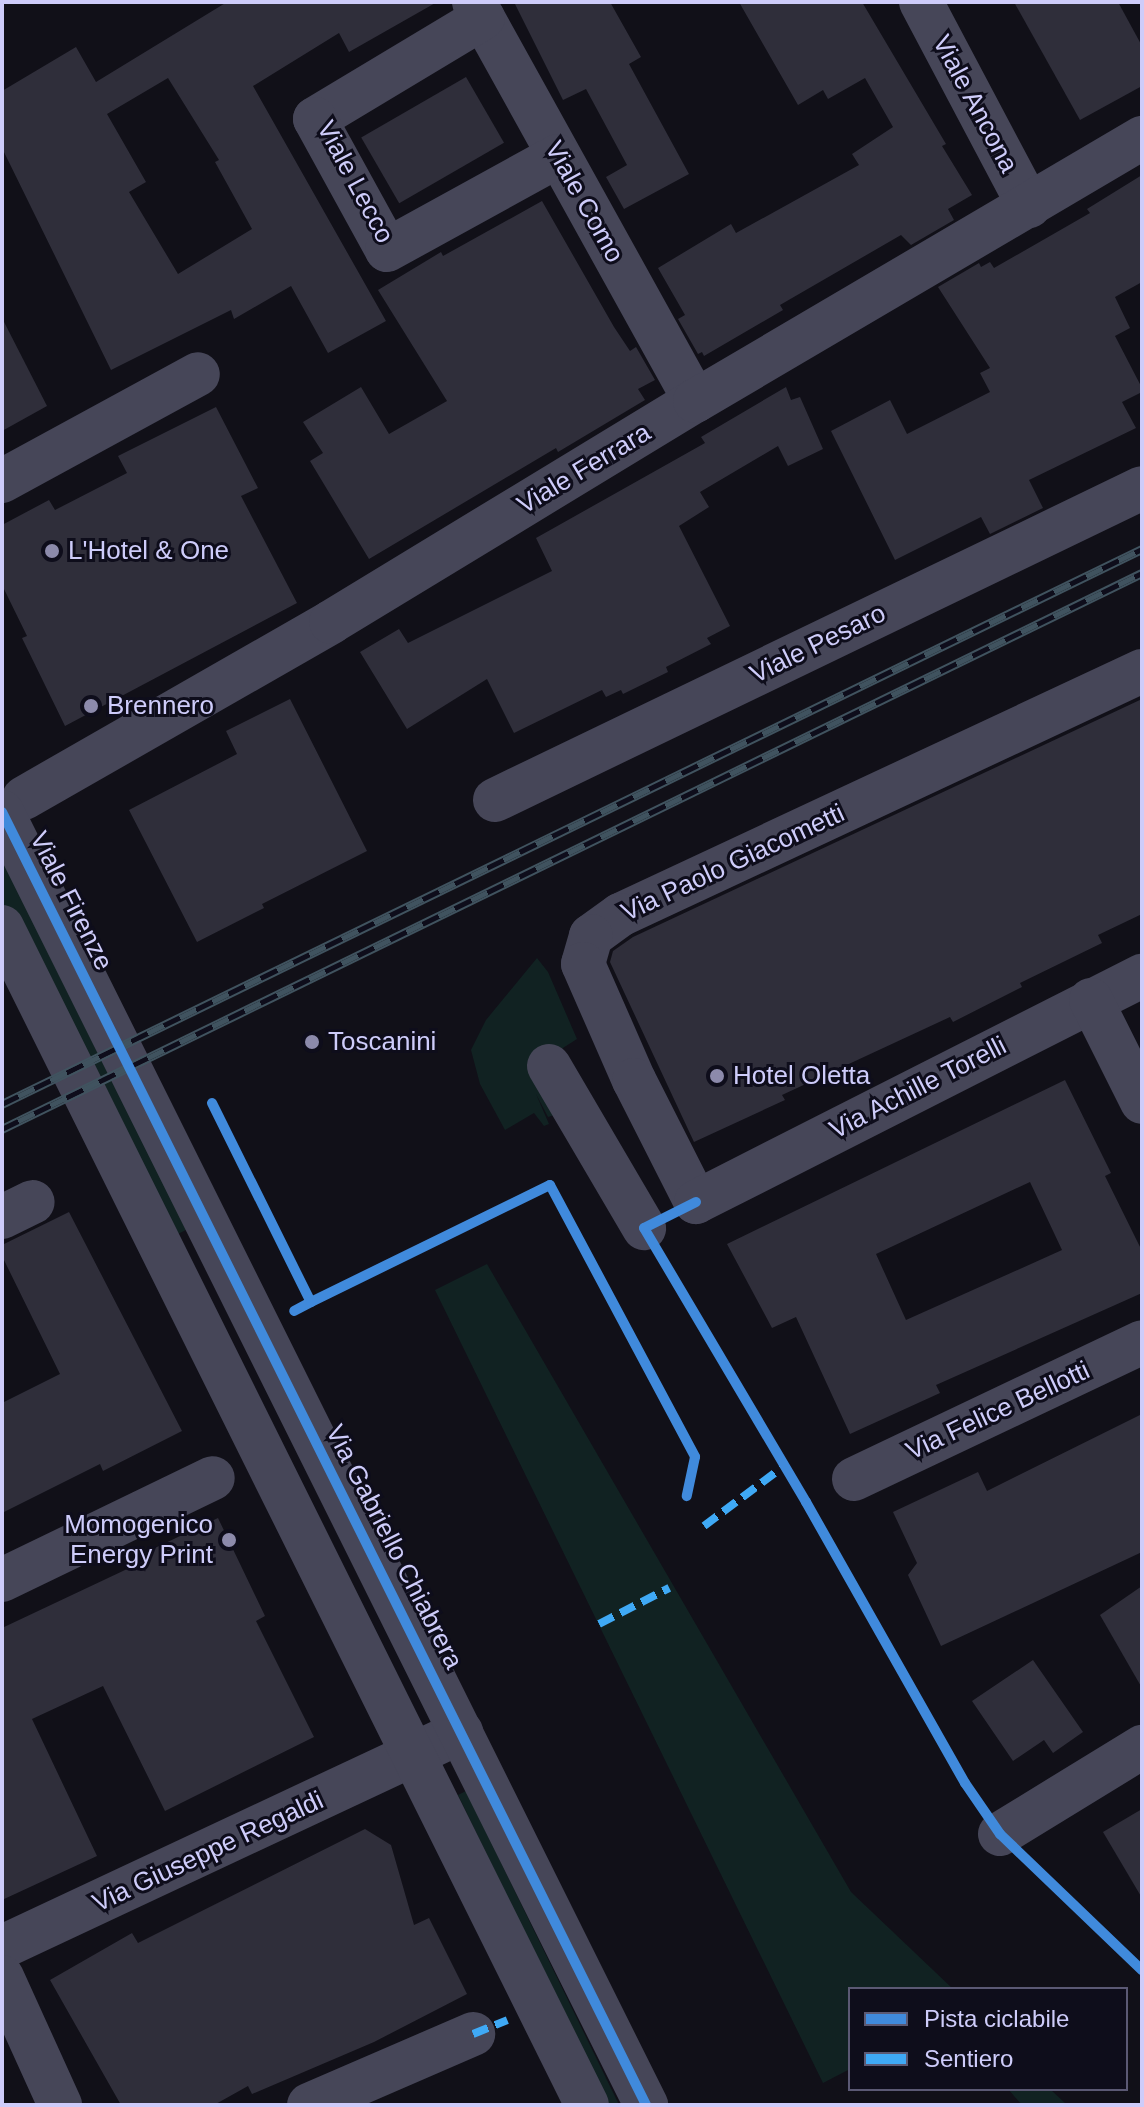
<!DOCTYPE html>
<html>
<head>
<meta charset="utf-8">
<style>
  body { margin:0 }
  #map { position:relative; width:1144px; height:2107px; overflow:hidden; background:#111018; font-family:Helvetica,sans-serif }
  div>[style] { position:absolute }
  .green>* { inset:0; background:#122; transform-origin:0 0 }
  .building>* { inset:0; background:#2f2e3a; transform-origin:0 0 }
  .minor>* { height:44px; margin:-22px; padding:0 22px; transform-origin:22px; border-radius:22px; background:#464658 }
  .tertiary>* { height:44px; margin:-22px; padding:0 22px; transform-origin:22px; border-radius:22px; background:#464658 }
  .rail>* { height:9px; margin-top:-4.5px; transform-origin:0; background:repeating-linear-gradient(90deg,#0e0d1b 0 18px,#40535f 0 36px); box-sizing:border-box; border-block:2px solid #40535f }
  .quiet>* { height:8px; margin-top:-4px; transform-origin:0; background:repeating-linear-gradient(90deg,#3fa9f5 0 16px,transparent 0 24px) }
  .cycleway>* { height:10px; margin:-5px; padding:0 5px; transform-origin:5px; border-radius:5px; background:#408adc }
  .dots>* { width:22px; height:22px; translate:-50% -50%; box-sizing:border-box; border:4px solid #0e0d1b; border-radius:50% }
  span { translate:-50% -50%; white-space:nowrap; text-align:center; line-height:1.15; -webkit-text-stroke:6px #0e0d1b; paint-order:stroke }
  .street-label { font-size:26px; color:#ceccfa }
  .poi-label { font-size:26px; color:#ceccfa }
  .left { translate:0 -50%; text-align:left }
  .right { translate:-100% -50%; text-align:right }
  .frame { position:absolute; inset:0; border:4px solid #ceccfa; pointer-events:none }
  .legend { position:absolute; left:848px; top:1987px; width:280px; height:104px; box-sizing:border-box; background:#0e0d1b; border:2px solid #5b5974; margin:0; padding:10px 14px; list-style:none; font-size:24px; color:#ceccfa }
  .legend li { display:flex; align-items:center; gap:16px; height:40px }
  .legend b { width:40px; border:2px solid #5b5974 }
</style>
</head>
<body>
<div id="map">
  <div class="green">
    <i style="left:2px;top:859px;width:414px;height:22px;rotate:63deg"></i>
    <i style="clip-path:polygon(537px 958px,548px 972px,577px 1039px,533px 1067px,566px 1111px,548px 1117px,536px 1094px,549px 1124px,544px 1126px,534px 1113px,505px 1130px,480px 1084px,471px 1050px,486px 1020px)"></i>
    <i style="clip-path:polygon(487px 1264px,851px 1892px,953px 1989px,850px 1989px,850px 2069px,823px 2083px,435px 1290px)"></i>
    <i style="left:466px;top:1791px;width:351px;height:9px;rotate:64deg"></i>
    <i style="clip-path:polygon(1008px 2089px,1050px 2089px,1067px 2105px,1022px 2105px)"></i>
  </div>
  <div class="building">
    <i style="clip-path:polygon(evenodd,227px 2px,437px 2px,349px 52px,339px 33px,253px 86px,386px 321px,328px 353px,291px 286px,234px 319px,231px 310px,111px 370px,2px 148px,2px 91px,76px 47px,96px 82px,227px 2px,168px 78px,219px 160px,215px 162px,252px 229px,178px 274px,129px 192px,146px 182px,107px 114px,168px 78px)"></i>
    <i style="clip-path:polygon(514px 2px,610px 2px,641px 57px,629px 64px,689px 174px,624px 209px,606px 177px,627px 165px,586px 89px,563px 100px)"></i>
    <i style="clip-path:polygon(739px 2px,862px 2px,946px 144px,942px 146px,972px 195px,948px 209px,954px 220px,911px 245px,901px 235px,780px 305px,783px 310px,704px 356px,702px 352px,698px 354px,678px 319px,685px 315px,658px 268px,731px 224px,736px 233px,859px 165px,852px 154px,893px 127px,865px 78px,828px 99px,823px 90px,798px 105px)"></i>
    <i style="clip-path:polygon(1014px 2px,1118px 2px,1142px 46px,1142px 86px,1080px 120px)"></i>
    <i style="left:466px;top:77px;width:76px;height:121px;rotate:60deg"></i>
    <i style="clip-path:polygon(1142px 175px,1142px 282px,1115px 297px,1130px 328px,1115px 336px,1142px 388px,1142px 392px,1122px 402px,1136px 428px,1029px 480px,1043px 508px,990px 534px,981px 517px,895px 560px,831px 431px,890px 400px,907px 434px,990px 392px,980px 373px,990px 368px,938px 287px,979px 263px,981px 267px,990px 262px,994px 268px,1090px 213px,1087px 209px)"></i>
    <i style="clip-path:polygon(542px 201px,614px 327px,630px 351px,636px 347px,655px 380px,638px 389px,645px 400px,558px 452px,556px 448px,369px 559px,310px 461px,323px 453px,303px 422px,361px 387px,389px 434px,447px 401px,378px 290px,441px 252px,443px 256px)"></i>
    <i style="clip-path:polygon(2px 318px,47px 406px,2px 431px)"></i>
    <i style="clip-path:polygon(786px 387px,791px 400px,800px 397px,823px 449px,788px 466px,778px 446px,700px 492px,709px 507px,679px 526px,730px 626px,707px 638px,711px 644px,666px 667px,668px 672px,623px 694px,621px 690px,606px 697px,602px 690px,514px 733px,487px 679px,407px 729px,360px 652px,399px 629px,408px 643px,552px 571px,536px 538px,705px 443px,701px 437px)"></i>
    <i style="clip-path:polygon(216px 407px,258px 488px,241px 496px,297px 603px,65px 726px,22px 638px,27px 636px,2px 585px,2px 525px,49px 500px,55px 510px,127px 473px,118px 456px)"></i>
    <i style="clip-path:polygon(290px 699px,367px 851px,262px 904px,264px 908px,197px 942px,129px 810px,237px 754px,226px 731px)"></i>
    <i style="clip-path:polygon(1142px 699px,1142px 914px,1098px 935px,1102px 943px,1020px 983px,1022px 987px,953px 1022px,950px 1017px,782px 1095px,785px 1100px,694px 1142px,610px 962px,613px 951px,633px 937px)"></i>
    <i style="clip-path:polygon(evenodd,1065px 1080px,1111px 1173px,1105px 1176px,1142px 1251px,1142px 1293px,936px 1385px,940px 1393px,850px 1434px,796px 1317px,772px 1328px,727px 1244px,1065px 1080px,1030px 1182px,1062px 1250px,906px 1320px,876px 1254px,1030px 1182px)"></i>
    <i style="clip-path:polygon(69px 1212px,182px 1431px,103px 1471px,100px 1464px,2px 1513px,2px 1403px,60px 1374px,2px 1256px,2px 1245px)"></i>
    <i style="clip-path:polygon(1142px 1414px,1142px 1552px,941px 1646px,908px 1575px,917px 1563px,893px 1512px,978px 1472px,987px 1491px)"></i>
    <i style="clip-path:polygon(218px 1518px,265px 1616px,256px 1621px,314px 1737px,165px 1811px,103px 1686px,32px 1719px,97px 1856px,2px 1900px,2px 1628px,142px 1562px,138px 1556px)"></i>
    <i style="clip-path:polygon(1142px 1586px,1142px 1688px,1100px 1615px)"></i>
    <i style="clip-path:polygon(1033px 1660px,1083px 1732px,1053px 1753px,1044px 1740px,1013px 1761px,972px 1701px)"></i>
    <i style="clip-path:polygon(1142px 1809px,1142px 1898px,1103px 1832px)"></i>
    <i style="clip-path:polygon(365px 1829px,391px 1845px,414px 1925px,429px 1918px,467px 1994px,374px 2042px,252px 2094px,248px 2086px,214px 2105px,121px 2105px,50px 1980px,132px 1933px,138px 1943px)"></i>
  </div>
  <div class="minor">
    <i style="left:474px;top:2px;width:456px;rotate:61deg"></i>
    <i style="left:921px;top:2px;width:231px;rotate:62.1deg"></i>
    <i style="left:483px;top:18px;width:196px;rotate:149deg"></i>
    <i style="left:315px;top:119px;width:149px;rotate:61.2deg"></i>
    <i style="left:387px;top:250px;width:195px;rotate:-28.8deg"></i>
    <i style="left:2px;top:481px;width:223px;rotate:-28.6deg"></i>
    <i style="left:1142px;top:671px;width:576px;rotate:154.95deg"></i>
    <i style="left:620px;top:915px;width:36px;rotate:144deg"></i>
    <i style="left:591px;top:936px;width:29px;rotate:106deg"></i>
    <i style="left:583px;top:964px;width:127px;rotate:66.3deg"></i>
    <i style="left:634px;top:1080px;width:137px;rotate:63.1deg"></i>
    <i style="left:696px;top:1202px;width:500px;rotate:-26.9deg"></i>
    <i style="left:24px;top:798px;width:354px;rotate:-29.8deg"></i>
    <i style="left:331px;top:622px;width:426px;rotate:-31.3deg"></i>
    <i style="left:695px;top:401px;width:519px;rotate:-30.47deg"></i>
    <i style="left:495px;top:800px;width:718px;rotate:-25.74deg"></i>
    <i style="left:1091px;top:1000px;width:114px;rotate:63.4deg"></i>
    <i style="left:549px;top:1066px;width:188px;rotate:59.6deg"></i>
    <i style="left:2px;top:1217px;width:34px;rotate:-26deg"></i>
    <i style="left:854px;top:1479px;width:319px;rotate:-25.4deg"></i>
    <i style="left:2px;top:1580px;width:234px;rotate:-25.8deg"></i>
    <i style="left:1000px;top:1834px;width:167px;rotate:-31.5deg"></i>
    <i style="left:2px;top:1947px;width:507px;rotate:-25.1deg"></i>
    <i style="left:2px;top:1977px;width:141px;rotate:65.6deg"></i>
    <i style="left:309px;top:2105px;width:179px;rotate:-23.4deg"></i>
  </div>
  <div class="tertiary">
    <i style="left:2px;top:812px;width:1445px;rotate:63.52deg"></i>
    <i style="left:2px;top:927px;width:1315px;rotate:63.59deg"></i>
  </div>
  <div class="rail">
    <i style="left:2px;top:1104px;width:1268px;rotate:-25.96deg"></i>
    <i style="left:2px;top:1129px;width:1268px;rotate:-26deg"></i>
  </div>
  <div class="quiet">
    <i style="left:704px;top:1526px;width:100px;rotate:-36.9deg"></i>
    <i style="left:599px;top:1624px;width:79px;rotate:-27.2deg"></i>
    <i style="left:473px;top:2034px;width:37px;rotate:-22deg"></i>
  </div>
  <div class="cycleway">
    <i style="left:2px;top:812px;width:1445px;rotate:63.52deg"></i>
    <i style="left:212px;top:1103px;width:222px;rotate:63.6deg"></i>
    <i style="left:311px;top:1302px;width:19px;rotate:152deg"></i>
    <i style="left:696px;top:1202px;width:58px;rotate:153.4deg"></i>
    <i style="left:644px;top:1228px;width:318px;rotate:59.4deg"></i>
    <i style="left:806px;top:1502px;width:323px;rotate:60.5deg"></i>
    <i style="left:965px;top:1783px;width:62px;rotate:55.5deg"></i>
    <i style="left:1000px;top:1834px;width:197px;rotate:43.8deg"></i>
    <i style="left:311px;top:1302px;width:266px;rotate:-26.1deg"></i>
    <i style="left:550px;top:1185px;width:308px;rotate:61.9deg"></i>
    <i style="left:695px;top:1457px;width:40px;rotate:102deg"></i>
  </div>
  <div class="dots">
    <i style="left:52px;top:551px;background:#8c8aab"></i>
    <i style="left:91px;top:706px;background:#8c8aab"></i>
    <i style="left:312px;top:1042px;background:#8c8aab"></i>
    <i style="left:717px;top:1076px;background:#8c8aab"></i>
    <i style="left:229px;top:1540px;background:#8c8aab"></i>
  </div>
  <div class="street-label">
    <span style="left:975px;top:104px;rotate:62deg">Viale Ancona</span>
    <span style="left:355px;top:182px;rotate:62deg">Viale Lecco</span>
    <span style="left:584px;top:202px;rotate:61deg">Viale Como</span>
    <span style="left:584px;top:469px;rotate:-31deg">Viale Ferrara</span>
    <span style="left:818px;top:644px;rotate:-26deg">Viale Pesaro</span>
    <span style="left:733px;top:863px;rotate:-25deg">Via Paolo Giacometti</span>
    <span style="left:71px;top:901px;rotate:63deg">Viale Firenze</span>
    <span style="left:918px;top:1088px;rotate:-27deg">Via Achille Torelli</span>
    <span style="left:998px;top:1411px;rotate:-25deg">Via Felice Bellotti</span>
    <span style="left:394px;top:1547px;rotate:63deg">Via Gabriello Chiabrera</span>
    <span style="left:208px;top:1852px;rotate:-25deg">Via Giuseppe Regaldi</span>
  </div>
  <div class="poi-label">
    <span class="left" style="left:68px;top:551px">L'Hotel &amp; One</span>
    <span class="left" style="left:107px;top:706px">Brennero</span>
    <span class="left" style="left:328px;top:1042px">Toscanini</span>
    <span class="left" style="left:733px;top:1076px">Hotel Oletta</span>
    <span class="right" style="left:213px;top:1540px">Momogenico<br>Energy Print</span>
  </div>
  <div class="frame"></div>
  <ul class="legend">
  <li><b style="height:10px;background:#408adc"></b>Pista ciclabile</li>
  <li><b style="height:10px;background:#3fa9f5"></b>Sentiero</li>
  </ul>
</div>
</body>
</html>
